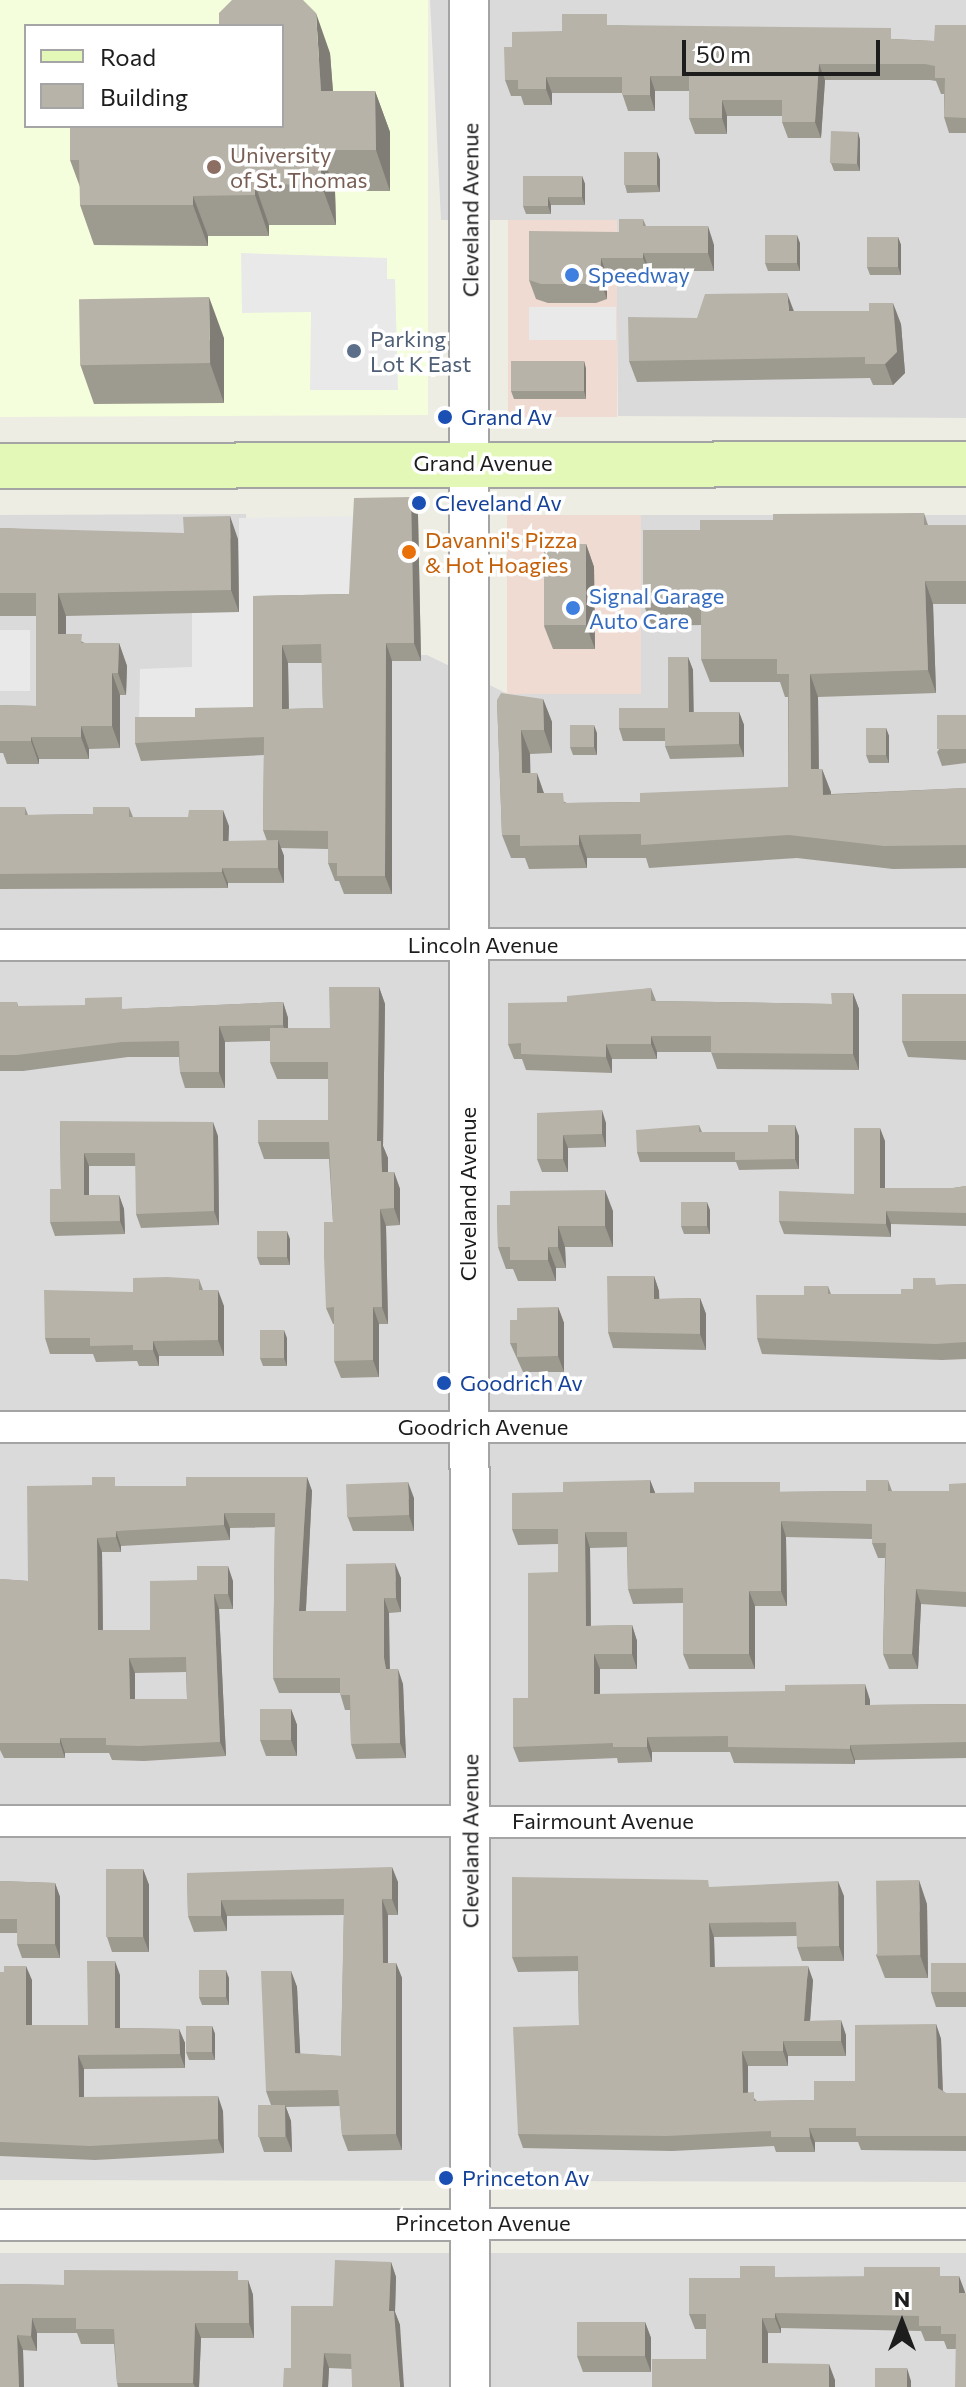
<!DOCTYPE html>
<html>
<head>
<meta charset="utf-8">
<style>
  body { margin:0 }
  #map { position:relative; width:966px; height:2387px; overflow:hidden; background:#eeede3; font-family:Commissioner,sans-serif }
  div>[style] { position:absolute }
  .residential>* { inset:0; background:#dbdada; transform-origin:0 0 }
  .commercial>* { inset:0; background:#efdbd2; transform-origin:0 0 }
  .education>* { inset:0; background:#f5fedc }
  .parking>* { inset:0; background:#e9e9e9; transform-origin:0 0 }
  .roads { filter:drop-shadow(2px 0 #a4a4a4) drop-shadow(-2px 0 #a4a4a4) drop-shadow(0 2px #a4a4a4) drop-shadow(0 -2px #a4a4a4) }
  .minor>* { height:30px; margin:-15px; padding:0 15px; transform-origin:15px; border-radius:15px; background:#fff }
  .tertiary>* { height:38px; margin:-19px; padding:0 19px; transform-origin:19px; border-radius:19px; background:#fff }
  .secondary>* { height:44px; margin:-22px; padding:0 22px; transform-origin:22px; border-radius:22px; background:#e3f8b7 }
  .wall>* { inset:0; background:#9d9a90 }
  .shaded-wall>* { inset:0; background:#807d76 }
  .building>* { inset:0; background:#b7b3a8; transform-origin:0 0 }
  .dots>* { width:22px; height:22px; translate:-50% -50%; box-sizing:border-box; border:4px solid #fff; border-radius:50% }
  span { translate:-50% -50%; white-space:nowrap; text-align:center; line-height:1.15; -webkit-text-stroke:7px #fff; paint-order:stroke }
  .education-label { font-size:22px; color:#785e54 }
  .left { translate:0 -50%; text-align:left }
  .street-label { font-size:22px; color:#1d1d1d }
  .shop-label { font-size:22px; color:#366cbe }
  .service-label { font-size:22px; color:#4e5e75 }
  .transit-label { font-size:22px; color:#164399 }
  .food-label { font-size:22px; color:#c56008 }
  .legend { position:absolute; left:24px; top:24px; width:260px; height:104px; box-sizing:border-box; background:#fff; border:2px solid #a5a5a5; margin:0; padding:10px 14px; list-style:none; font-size:24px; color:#1d1d1d }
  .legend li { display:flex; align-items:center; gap:16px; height:40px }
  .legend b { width:40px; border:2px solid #a5a5a5 }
  .north { position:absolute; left:862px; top:2283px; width:80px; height:80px; -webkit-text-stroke:6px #fff; paint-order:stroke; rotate:0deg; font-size:22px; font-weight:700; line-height:32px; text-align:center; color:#1d1d1d }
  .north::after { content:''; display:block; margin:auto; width:28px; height:36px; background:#1d1d1d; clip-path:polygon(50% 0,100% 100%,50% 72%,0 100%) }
  .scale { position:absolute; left:682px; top:40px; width:198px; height:36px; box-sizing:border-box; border:4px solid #1d1d1d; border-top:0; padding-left:10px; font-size:24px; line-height:28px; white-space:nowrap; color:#1d1d1d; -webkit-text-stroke:6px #fff; paint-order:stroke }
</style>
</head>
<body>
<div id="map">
  <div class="residential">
    <i style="clip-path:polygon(430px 0,966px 0,966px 418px,618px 416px,616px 220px,441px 220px)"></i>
    <i style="clip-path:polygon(246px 514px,249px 658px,427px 655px,508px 694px,641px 694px,641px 515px,966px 515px,966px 2182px,0 2180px,0 515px)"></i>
    <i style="left:966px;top:2253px;width:134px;height:966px;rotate:90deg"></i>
  </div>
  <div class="commercial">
    <i style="left:508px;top:220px;width:109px;height:197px"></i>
    <i style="left:507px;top:515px;width:134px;height:179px"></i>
  </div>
  <div class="education">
    <i style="clip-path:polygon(evenodd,0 0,428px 0,428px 415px,0 417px,0 0,26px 26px,282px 26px,282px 126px,26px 126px,26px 26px)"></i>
  </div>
  <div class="parking">
    <i style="clip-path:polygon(241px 253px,387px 258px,387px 279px,395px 279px,398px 390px,310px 390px,311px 312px,242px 313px)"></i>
    <i style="left:616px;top:307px;width:33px;height:87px;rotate:90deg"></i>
    <i style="clip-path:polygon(361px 516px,356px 612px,259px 614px,259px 722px,139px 723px,140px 669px,192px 667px,192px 612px,239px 612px,239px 518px)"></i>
    <i style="left:0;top:630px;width:30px;height:61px"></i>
  </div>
  <div class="roads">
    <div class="minor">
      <i style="left:0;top:945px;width:966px;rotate:-0.06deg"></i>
      <i style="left:0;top:1427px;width:966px"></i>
      <i style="left:0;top:1821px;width:966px;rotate:0.06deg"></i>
      <i style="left:0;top:2225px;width:966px;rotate:-0.06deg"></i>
    </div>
    <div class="tertiary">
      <i style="left:469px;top:0;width:2387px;rotate:89.98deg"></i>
    </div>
    <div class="secondary">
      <i style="left:0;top:466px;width:966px;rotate:-0.12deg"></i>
    </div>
  </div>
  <div class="wall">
    <i style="clip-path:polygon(611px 25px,934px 41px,966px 25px,966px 133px,949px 133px,944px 117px,944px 94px,941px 94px,936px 81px,930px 80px,825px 80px,821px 138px,788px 138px,782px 122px,782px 116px,727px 116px,727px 134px,695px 134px,689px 118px,689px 91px,655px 91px,655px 111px,628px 111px,622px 93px,552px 93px,552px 105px,524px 105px,521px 96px,511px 96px,505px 80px,512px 47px,562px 31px)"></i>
    <i style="clip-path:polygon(330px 53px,333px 91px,375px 91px,390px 132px,390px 191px,335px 191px,336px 225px,269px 225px,269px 236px,208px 236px,208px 246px,94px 245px,80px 205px,80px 187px,70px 160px)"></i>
    <i style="clip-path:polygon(858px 132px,860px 140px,860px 171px,834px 171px,831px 163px)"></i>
    <i style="clip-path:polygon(657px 152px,660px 160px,660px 192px,627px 193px,625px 185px)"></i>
    <i style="clip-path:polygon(582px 176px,585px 184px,585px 205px,551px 205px,551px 214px,526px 214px,523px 206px)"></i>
    <i style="clip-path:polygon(643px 219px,646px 226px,714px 245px,714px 271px,650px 271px,650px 276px,607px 276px,607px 299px,596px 303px,548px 303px,536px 299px,529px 280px)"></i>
    <i style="clip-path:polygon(898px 237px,901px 245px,901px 275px,870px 275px,867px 267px)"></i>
    <i style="clip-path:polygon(800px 243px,800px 271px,768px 271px,765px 263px)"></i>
    <i style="clip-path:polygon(794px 311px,901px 324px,905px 373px,893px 385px,873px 385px,870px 378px,637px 382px,629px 361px,697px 318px)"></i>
    <i style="clip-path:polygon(224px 338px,224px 403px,94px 404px,80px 364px)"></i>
    <i style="clip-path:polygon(584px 361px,586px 369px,586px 399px,514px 399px,511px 391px)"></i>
    <i style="clip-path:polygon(evenodd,411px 497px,418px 515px,421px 661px,392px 661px,392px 894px,344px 894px,339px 881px,335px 881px,328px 863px,328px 849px,281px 848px,284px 856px,284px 883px,228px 883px,228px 888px,0 889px,0 807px,25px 807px,28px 815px,93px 814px,129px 807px,133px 817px,229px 826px,228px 841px,267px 841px,263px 830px,264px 755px,141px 761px,135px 743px,195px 717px,253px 707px,253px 596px,349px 594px,411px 497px,288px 663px,322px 663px,323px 708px,289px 709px,288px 663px)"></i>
    <i style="clip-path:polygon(924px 513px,928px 525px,966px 525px,966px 604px,933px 604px,936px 693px,818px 697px,819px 769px,822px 769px,831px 794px,966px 788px,966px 868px,893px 869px,797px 858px,649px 868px,646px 858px,587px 858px,587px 868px,529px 869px,525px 858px,511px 858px,502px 835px,497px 700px,543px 699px,552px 722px,552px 753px,530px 754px,530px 773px,544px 793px,567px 803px,640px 802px,788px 787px,788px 697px,785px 697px,780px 682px,710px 682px,701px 659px,701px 625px,652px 626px,643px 603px,700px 530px,773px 520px)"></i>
    <i style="clip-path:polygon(0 528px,238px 539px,239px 612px,66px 616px,66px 634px,85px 643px,119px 643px,127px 666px,126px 695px,120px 695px,120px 748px,89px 749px,89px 759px,39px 759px,39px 764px,7px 764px,3px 753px,0 753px,0 705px,36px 706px,36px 616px,0 616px)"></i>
    <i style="clip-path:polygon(586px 544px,594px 567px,595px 649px,553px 649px,544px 626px)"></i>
    <i style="clip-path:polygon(688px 657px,693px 670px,693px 712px,739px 712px,744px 725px,744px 757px,670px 759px,665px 746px,665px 741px,623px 741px,619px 728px,668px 708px)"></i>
    <i style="clip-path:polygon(966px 715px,966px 763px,942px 766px,937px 752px)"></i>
    <i style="clip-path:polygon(886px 728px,889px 736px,889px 763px,869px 763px,866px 755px)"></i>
    <i style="clip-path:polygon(597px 733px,597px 755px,573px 755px,570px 747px)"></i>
    <i style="clip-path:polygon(379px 987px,385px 1004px,383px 1146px,388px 1158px,388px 1172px,394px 1172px,400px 1189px,400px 1225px,386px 1226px,388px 1324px,379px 1324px,379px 1377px,341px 1378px,334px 1361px,334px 1324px,333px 1324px,326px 1308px,333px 1222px,329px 1159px,264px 1159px,258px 1142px,328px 1120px,328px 1079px,277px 1079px,270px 1062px,270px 1041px,225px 1042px,225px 1088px,185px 1088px,180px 1072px,179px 1057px,128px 1057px,23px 1071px,0 1071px,0 1002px,17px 1002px,18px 1006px,126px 1009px,283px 1002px,288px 1018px,288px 1028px,330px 1028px)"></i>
    <i style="clip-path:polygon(651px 988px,656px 1001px,832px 1004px,853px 993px,859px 1009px,859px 1070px,717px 1069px,711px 1052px,657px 1052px,657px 1059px,612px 1059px,612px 1073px,526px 1070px,522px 1059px,514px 1059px,508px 1044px,567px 1002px)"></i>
    <i style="clip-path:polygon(966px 994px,966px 1060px,908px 1057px,902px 1041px)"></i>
    <i style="clip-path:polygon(537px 1113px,606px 1123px,606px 1147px,568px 1148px,568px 1172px,542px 1172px,537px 1159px)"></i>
    <i style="clip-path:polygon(60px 1121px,218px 1136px,219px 1225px,141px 1228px,136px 1214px,136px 1166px,89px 1166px,89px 1195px,119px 1195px,124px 1209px,125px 1234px,55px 1236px,50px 1222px,61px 1189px)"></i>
    <i style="clip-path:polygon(699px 1125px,702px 1132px,799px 1136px,799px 1169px,739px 1170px,736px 1162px,640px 1162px,637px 1152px)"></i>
    <i style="clip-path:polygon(885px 1141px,885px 1188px,953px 1188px,966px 1186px,966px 1226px,891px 1224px,891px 1237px,784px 1234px,779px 1221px,854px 1194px)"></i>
    <i style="clip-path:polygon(497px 1205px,613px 1211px,613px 1247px,565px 1247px,566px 1268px,556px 1268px,556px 1281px,518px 1281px,513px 1269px,506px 1269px,498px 1247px)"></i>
    <i style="clip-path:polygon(710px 1210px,710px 1234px,684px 1234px,681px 1226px)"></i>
    <i style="clip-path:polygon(290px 1239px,290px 1265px,260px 1265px,257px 1257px)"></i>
    <i style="clip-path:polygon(654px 1276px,659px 1291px,659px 1299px,700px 1298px,706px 1314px,706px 1350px,613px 1348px,608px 1332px)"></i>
    <i style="clip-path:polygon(199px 1279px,203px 1290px,224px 1306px,224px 1356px,159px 1356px,159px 1366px,139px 1366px,137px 1361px,96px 1362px,93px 1354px,50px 1354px,45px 1338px,133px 1292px)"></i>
    <i style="clip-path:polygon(966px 1284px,966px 1359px,942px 1360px,762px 1354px,757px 1338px,804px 1295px,828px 1286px,831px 1294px,901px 1294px,913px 1289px,938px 1285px)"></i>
    <i style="clip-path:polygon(558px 1307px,564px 1323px,564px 1372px,523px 1372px,510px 1343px,517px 1320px)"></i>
    <i style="clip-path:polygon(287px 1338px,287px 1366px,263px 1366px,260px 1358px)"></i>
    <i style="clip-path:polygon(evenodd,307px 1477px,312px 1491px,306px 1611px,346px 1611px,401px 1578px,401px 1612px,389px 1613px,389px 1669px,403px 1684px,406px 1758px,356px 1759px,351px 1744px,350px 1710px,345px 1710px,340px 1693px,279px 1693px,273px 1678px,275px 1527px,230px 1528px,230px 1540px,121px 1546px,121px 1552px,102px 1552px,103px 1630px,150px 1630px,233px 1581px,233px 1609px,219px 1609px,226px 1756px,144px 1761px,112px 1760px,109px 1753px,65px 1753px,65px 1758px,4px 1758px,0 1750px,0 1579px,28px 1581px,118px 1486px,186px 1486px,307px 1477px,186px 1672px,187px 1699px,135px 1699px,135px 1673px,186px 1672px)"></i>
    <i style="clip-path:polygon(650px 1480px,655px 1493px,866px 1491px,888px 1480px,892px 1491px,949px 1491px,966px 1483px,966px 1607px,921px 1604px,918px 1669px,889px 1669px,883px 1654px,885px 1558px,878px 1558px,872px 1543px,872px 1539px,786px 1537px,787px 1606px,755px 1606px,755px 1669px,689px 1669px,683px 1654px,683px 1603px,633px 1604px,628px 1589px,627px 1547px,590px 1548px,591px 1626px,632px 1625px,637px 1641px,637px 1669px,600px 1669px,600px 1694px,870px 1700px,870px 1705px,966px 1704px,966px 1758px,855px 1760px,855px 1764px,734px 1763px,730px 1752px,652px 1752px,652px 1762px,618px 1763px,617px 1758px,519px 1762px,513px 1747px,528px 1698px,558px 1572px,558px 1544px,518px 1545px,512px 1529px,563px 1492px)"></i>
    <i style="clip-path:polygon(414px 1498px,414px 1531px,353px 1531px,347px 1515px)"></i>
    <i style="clip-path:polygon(291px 1709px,297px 1725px,297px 1756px,266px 1756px,260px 1740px)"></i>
    <i style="clip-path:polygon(143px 1869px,149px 1885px,149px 1952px,112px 1952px,107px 1937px)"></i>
    <i style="clip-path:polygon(187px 1873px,398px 1882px,398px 1915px,388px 1915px,388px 1963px,396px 1963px,402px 1978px,402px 2150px,348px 2151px,342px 2135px,340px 2106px,286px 2107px,291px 2121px,292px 2152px,264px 2152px,259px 2137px,271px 2105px,266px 2091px,291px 1971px,297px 1987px,300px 2054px,341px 2056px,344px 1915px,227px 1916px,227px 1931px,194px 1932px,188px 1916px)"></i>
    <i style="clip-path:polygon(0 1881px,55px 1883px,60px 1897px,60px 1958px,22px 1958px,17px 1944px,17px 1933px,0 1933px)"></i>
    <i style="clip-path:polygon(711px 1887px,844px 1896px,844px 1961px,802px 1961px,797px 1947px,797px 1936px,714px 1937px,715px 1967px,813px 1980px,810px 2021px,846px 2035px,846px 2056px,788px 2056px,788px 2066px,748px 2066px,748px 2092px,757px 2101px,814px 2100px,855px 2081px,936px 2024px,941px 2039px,943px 2091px,946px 2093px,966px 2093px,966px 2151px,861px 2150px,858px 2142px,815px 2142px,815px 2152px,776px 2152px,774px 2146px,672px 2151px,523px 2148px,518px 2134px,579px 2025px,578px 1971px,518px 1972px,512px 1957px)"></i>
    <i style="clip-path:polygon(927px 1904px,928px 1978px,885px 1978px,876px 1955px)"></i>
    <i style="clip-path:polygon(966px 1963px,966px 2007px,936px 2007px,931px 1992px)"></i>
    <i style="clip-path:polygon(0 1972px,32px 1980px,32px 2025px,88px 2025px,120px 1975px,120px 2028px,179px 2029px,185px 2043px,185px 2068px,84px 2069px,84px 2097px,223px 2111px,224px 2153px,95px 2160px,0 2156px)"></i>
    <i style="clip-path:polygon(229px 1978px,229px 2005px,202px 2005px,199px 1997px)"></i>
    <i style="clip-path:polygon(212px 2026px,215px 2034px,215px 2060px,189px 2060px,186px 2052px)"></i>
    <i style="clip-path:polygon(391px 2262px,396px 2277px,395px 2312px,400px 2325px,352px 2369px,329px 2368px,328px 2387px,283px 2387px,291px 2368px,333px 2306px)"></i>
    <i style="clip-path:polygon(943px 2276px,965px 2292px,956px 2349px,947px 2349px,944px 2341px,925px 2341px,921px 2331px,781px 2328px,781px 2333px,768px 2333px,768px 2364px,835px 2380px,835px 2387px,706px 2359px,706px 2329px,695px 2329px,689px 2314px,740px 2278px,779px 2277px)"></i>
    <i style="clip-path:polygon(248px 2280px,253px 2295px,254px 2338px,201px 2338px,199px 2387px,118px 2387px,117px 2383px,114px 2344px,81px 2344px,77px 2333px,37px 2333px,37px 2351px,23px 2350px,24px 2387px,0 2387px,0 2284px,64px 2285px)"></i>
    <i style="clip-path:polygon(645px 2322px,651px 2338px,651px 2372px,583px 2372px,577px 2356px)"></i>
  </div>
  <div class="shaded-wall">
    <i style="clip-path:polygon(316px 13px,330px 53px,336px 132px,321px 91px)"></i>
    <i style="clip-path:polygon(819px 64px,825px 80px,821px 138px,815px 122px)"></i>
    <i style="clip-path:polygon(650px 76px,655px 91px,655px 111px,650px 95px)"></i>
    <i style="clip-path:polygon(546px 77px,552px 93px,552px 105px,546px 89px)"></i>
    <i style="clip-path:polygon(375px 91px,390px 132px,390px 191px,376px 150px)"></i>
    <i style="clip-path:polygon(722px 100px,727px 116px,727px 134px,722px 118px)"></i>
    <i style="clip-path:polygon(858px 132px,860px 140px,860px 171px,857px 163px)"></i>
    <i style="clip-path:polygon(321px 150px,335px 191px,336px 225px,321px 184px)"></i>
    <i style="clip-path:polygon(657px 152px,660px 160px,660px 192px,657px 184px)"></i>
    <i style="clip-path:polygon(582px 176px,585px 184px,585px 205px,582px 197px)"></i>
    <i style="clip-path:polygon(255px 185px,269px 225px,269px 236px,255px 195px)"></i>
    <i style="clip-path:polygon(193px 196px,208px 236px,208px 246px,193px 205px)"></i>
    <i style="clip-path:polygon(548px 197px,551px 205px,551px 214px,548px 206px)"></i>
    <i style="clip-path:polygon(708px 226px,714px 245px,714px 271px,708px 253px)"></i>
    <i style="clip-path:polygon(797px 235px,800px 243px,800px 271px,797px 263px)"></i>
    <i style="clip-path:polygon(898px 237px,901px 245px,901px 275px,898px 267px)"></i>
    <i style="clip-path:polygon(643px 253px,650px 271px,650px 276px,643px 258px)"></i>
    <i style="clip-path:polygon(601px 258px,607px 276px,607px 299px,600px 280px)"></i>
    <i style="clip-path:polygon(787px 293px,795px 314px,789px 311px)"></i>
    <i style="clip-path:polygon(209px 297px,224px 338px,224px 403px,210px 363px)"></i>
    <i style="clip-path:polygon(893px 303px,901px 324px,905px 373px,893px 385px,885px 364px)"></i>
    <i style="clip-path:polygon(584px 361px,586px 369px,586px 399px,584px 391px)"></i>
    <i style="clip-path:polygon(411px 497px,418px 515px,421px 661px,414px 643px)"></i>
    <i style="clip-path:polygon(230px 516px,238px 539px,239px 612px,231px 590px)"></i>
    <i style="clip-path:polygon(586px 544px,594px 567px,595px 649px,586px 625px)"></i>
    <i style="clip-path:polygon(925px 581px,933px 604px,936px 693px,928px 670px)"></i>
    <i style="clip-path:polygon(58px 593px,66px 616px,66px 656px,58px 634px)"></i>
    <i style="clip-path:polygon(119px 643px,127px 666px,126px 695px,118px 673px)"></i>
    <i style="clip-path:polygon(386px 643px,392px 661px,392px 894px,385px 876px)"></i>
    <i style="clip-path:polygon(282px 645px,288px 663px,289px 727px,282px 709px)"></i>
    <i style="clip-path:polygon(688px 657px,693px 670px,694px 725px,689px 712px)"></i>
    <i style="clip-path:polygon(112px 673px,120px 695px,120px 748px,112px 726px)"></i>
    <i style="clip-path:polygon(810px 674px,818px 697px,819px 792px,811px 769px)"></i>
    <i style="clip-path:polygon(543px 699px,552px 722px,552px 753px,544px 730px)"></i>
    <i style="clip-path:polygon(739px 712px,744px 725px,744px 757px,739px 744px)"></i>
    <i style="clip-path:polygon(594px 725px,597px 733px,597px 755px,594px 747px)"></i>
    <i style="clip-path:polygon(81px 726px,89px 749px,89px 759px,81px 737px)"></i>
    <i style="clip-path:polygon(886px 728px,889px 736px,889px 763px,886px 755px)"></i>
    <i style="clip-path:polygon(521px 730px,530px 754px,531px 796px,522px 773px)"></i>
    <i style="clip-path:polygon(31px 737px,39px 759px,39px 764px,31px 741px)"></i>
    <i style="clip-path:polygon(822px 769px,831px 792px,831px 818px,823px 795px)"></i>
    <i style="clip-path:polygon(537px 773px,545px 796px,537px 793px)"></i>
    <i style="clip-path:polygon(223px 810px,229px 826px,228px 857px,223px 841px)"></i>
    <i style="clip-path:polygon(579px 835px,587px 858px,587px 868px,579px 845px)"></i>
    <i style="clip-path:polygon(278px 840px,284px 856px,284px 883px,278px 868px)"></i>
    <i style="clip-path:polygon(222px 868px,228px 883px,228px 888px,222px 872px)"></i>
    <i style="clip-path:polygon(379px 987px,385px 1004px,383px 1146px,388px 1158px,388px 1189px,382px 1172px,377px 1141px)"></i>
    <i style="clip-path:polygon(853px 993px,859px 1009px,859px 1070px,853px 1054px)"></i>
    <i style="clip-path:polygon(283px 1002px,288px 1018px,288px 1040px,283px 1025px)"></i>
    <i style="clip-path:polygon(219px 1026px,225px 1042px,225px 1088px,219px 1072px)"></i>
    <i style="clip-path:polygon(651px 1036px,657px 1052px,657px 1059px,651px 1044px)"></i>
    <i style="clip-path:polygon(606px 1044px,612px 1059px,612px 1073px,606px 1057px)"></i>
    <i style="clip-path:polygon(602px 1110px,606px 1123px,606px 1147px,602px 1134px)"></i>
    <i style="clip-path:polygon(213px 1122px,218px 1136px,219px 1225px,214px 1211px)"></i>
    <i style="clip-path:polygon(795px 1125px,799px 1136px,799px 1169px,795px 1159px)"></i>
    <i style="clip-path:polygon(880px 1128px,885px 1141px,885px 1201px,880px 1188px)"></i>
    <i style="clip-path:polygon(563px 1135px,568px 1148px,568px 1172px,563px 1159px)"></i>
    <i style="clip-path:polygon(84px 1153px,89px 1166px,89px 1209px,84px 1195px)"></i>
    <i style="clip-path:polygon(394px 1172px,400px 1189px,400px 1225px,394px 1208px)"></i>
    <i style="clip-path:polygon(605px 1190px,613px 1211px,613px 1247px,605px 1226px)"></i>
    <i style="clip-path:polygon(119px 1195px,124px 1209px,125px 1234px,120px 1221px)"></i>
    <i style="clip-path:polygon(707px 1202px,710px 1210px,710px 1234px,707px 1226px)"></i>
    <i style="clip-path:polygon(380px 1209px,386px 1226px,388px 1324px,382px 1307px)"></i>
    <i style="clip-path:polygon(886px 1211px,891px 1224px,891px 1237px,886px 1224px)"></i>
    <i style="clip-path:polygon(558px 1226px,565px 1247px,566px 1268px,558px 1247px)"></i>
    <i style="clip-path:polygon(287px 1231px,290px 1239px,290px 1265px,287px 1257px)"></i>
    <i style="clip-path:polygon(548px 1247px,556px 1268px,556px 1281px,548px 1260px)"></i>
    <i style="clip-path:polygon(654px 1276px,659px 1291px,660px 1314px,654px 1299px)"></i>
    <i style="clip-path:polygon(218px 1290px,224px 1306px,224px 1356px,218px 1340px)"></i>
    <i style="clip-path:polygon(700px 1298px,706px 1314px,706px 1350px,700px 1334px)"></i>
    <i style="clip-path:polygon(373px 1307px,379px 1324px,379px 1377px,373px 1360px)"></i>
    <i style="clip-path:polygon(558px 1307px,564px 1323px,564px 1372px,558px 1356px)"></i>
    <i style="clip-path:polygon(284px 1330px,287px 1338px,287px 1366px,284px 1358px)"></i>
    <i style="clip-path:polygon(153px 1341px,159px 1356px,159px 1366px,153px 1350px)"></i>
    <i style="clip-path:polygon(307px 1477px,312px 1491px,305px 1626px,299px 1611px)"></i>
    <i style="clip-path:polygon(650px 1480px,656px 1495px,650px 1493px)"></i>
    <i style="clip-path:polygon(408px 1482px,414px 1498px,414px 1531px,409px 1515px)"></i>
    <i style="clip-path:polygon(224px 1513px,230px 1528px,230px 1540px,224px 1525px)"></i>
    <i style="clip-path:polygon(781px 1521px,786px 1537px,787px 1606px,781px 1591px)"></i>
    <i style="clip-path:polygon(116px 1531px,121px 1546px,121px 1552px,116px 1537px)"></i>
    <i style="clip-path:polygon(585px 1532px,590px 1548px,591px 1641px,586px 1626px)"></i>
    <i style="clip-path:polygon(97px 1538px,102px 1552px,103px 1645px,98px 1630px)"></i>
    <i style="clip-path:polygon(395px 1563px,401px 1578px,401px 1612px,396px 1598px)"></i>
    <i style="clip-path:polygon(228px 1566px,233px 1581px,233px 1609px,228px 1594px)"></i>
    <i style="clip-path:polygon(916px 1589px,921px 1604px,918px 1669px,912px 1654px)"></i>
    <i style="clip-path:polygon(749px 1591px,755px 1606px,755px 1669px,749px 1654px)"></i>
    <i style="clip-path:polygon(214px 1594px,219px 1609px,226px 1756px,220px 1742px)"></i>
    <i style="clip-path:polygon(384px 1598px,389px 1613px,390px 1673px,386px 1669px,384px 1658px)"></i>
    <i style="clip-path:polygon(632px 1625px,637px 1641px,637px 1669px,632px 1654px)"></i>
    <i style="clip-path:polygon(594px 1654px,600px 1669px,600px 1709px,594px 1694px)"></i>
    <i style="clip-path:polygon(129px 1658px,135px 1673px,135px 1714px,130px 1699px)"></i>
    <i style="clip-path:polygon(398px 1669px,403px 1684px,406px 1758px,400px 1743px)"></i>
    <i style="clip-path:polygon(865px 1684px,870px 1700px,870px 1720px,865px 1705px)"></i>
    <i style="clip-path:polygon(291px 1709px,297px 1725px,297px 1756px,291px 1740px)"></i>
    <i style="clip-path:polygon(647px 1737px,652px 1752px,652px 1762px,647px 1747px)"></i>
    <i style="clip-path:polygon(60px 1738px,65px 1753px,65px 1758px,60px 1743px)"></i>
    <i style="clip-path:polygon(850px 1745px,855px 1760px,855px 1764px,850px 1749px)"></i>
    <i style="clip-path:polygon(392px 1867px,398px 1882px,398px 1915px,392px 1899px)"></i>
    <i style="clip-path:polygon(143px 1869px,149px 1885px,149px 1952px,143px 1936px)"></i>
    <i style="clip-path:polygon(919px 1880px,927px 1904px,928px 1978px,920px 1955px)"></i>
    <i style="clip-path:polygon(838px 1881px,844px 1896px,844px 1961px,839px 1946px)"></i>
    <i style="clip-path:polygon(55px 1883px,60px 1897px,60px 1958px,55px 1944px)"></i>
    <i style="clip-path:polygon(382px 1899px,388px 1915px,388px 1979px,383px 1963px)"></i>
    <i style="clip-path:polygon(221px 1900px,227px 1916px,227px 1931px,221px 1916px)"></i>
    <i style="clip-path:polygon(709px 1923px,714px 1937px,715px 1982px,710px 1967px)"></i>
    <i style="clip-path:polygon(115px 1961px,120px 1975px,120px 2042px,115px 2028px)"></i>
    <i style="clip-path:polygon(396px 1963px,402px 1978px,402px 2150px,396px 2134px)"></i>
    <i style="clip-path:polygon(26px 1966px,32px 1980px,32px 2040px,26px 2025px)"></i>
    <i style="clip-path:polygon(808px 1966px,813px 1980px,809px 2035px,804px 2021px)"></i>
    <i style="clip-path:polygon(226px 1970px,229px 1978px,229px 2005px,226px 1997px)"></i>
    <i style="clip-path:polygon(291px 1971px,297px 1987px,301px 2069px,295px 2053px)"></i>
    <i style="clip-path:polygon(841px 2020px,846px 2035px,846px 2056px,841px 2041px)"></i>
    <i style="clip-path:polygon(936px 2024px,941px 2039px,943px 2103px,938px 2088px)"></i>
    <i style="clip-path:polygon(212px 2026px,215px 2034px,215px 2060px,212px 2052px)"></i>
    <i style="clip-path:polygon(179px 2029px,185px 2043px,185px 2068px,180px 2054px)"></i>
    <i style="clip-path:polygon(783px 2041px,788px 2056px,788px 2066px,783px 2051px)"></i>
    <i style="clip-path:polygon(742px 2051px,748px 2066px,748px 2107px,743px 2093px)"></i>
    <i style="clip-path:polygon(78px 2055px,84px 2069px,84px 2111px,79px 2097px)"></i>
    <i style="clip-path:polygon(218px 2096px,223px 2111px,224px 2153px,218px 2139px)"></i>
    <i style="clip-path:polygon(285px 2105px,291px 2121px,292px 2152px,286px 2136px)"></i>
    <i style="clip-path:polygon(809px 2128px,815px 2142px,815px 2152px,810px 2137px)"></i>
    <i style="clip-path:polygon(391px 2262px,396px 2277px,395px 2312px,400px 2325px,404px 2387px,400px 2387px,389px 2311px)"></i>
    <i style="clip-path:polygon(959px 2276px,965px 2292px,965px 2308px,959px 2293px)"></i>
    <i style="clip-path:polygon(248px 2280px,253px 2295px,254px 2338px,249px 2323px)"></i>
    <i style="clip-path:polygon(775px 2313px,781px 2328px,781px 2333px,775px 2318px)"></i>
    <i style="clip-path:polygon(32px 2318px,37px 2333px,37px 2351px,31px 2336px)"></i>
    <i style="clip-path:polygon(762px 2318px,768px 2333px,768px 2379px,762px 2363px)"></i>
    <i style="clip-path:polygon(645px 2322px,651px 2338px,651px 2372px,645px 2356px)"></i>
    <i style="clip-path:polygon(195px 2323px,201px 2338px,199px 2387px,195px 2387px,193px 2383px)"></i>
    <i style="clip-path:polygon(17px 2335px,23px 2350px,24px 2387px,19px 2387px)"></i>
    <i style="clip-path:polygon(324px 2353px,329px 2368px,328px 2387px,322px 2387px)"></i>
    <i style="clip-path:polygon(829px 2364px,835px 2380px,835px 2387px,829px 2387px)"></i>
    <i style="clip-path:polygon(907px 2368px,911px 2381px,911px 2387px,907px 2387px)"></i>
  </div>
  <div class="building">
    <i style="clip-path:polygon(232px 0,303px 0,316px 13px,321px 91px,375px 91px,376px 150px,321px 150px,321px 184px,255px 185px,255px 195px,193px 196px,193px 205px,80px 205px,79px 160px,70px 160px,70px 126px,282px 126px,282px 26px,219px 26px,219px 13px)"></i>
    <i style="clip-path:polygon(562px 14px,607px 14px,607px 25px,891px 28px,891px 39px,934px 41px,935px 25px,966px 25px,966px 118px,944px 117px,945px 78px,935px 78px,935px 66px,925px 64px,819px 64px,815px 122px,782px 122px,782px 100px,722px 100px,722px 118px,689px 118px,689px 76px,650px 76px,650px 95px,622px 95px,622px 77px,546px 77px,546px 89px,518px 89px,518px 80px,505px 80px,504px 47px,512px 47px,512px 32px,562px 31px)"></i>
    <i style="left:831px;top:131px;width:27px;height:32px;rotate:2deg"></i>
    <i style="left:624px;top:152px;width:33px;height:33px"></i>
    <i style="clip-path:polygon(523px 176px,582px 176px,582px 197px,548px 197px,548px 206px,523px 206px)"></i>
    <i style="clip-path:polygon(619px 219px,643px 219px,643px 226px,708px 226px,708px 253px,643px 253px,643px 258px,601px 258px,600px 280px,589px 284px,541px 284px,529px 280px,529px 231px,619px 232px)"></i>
    <i style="left:765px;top:235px;width:32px;height:28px"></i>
    <i style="left:867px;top:237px;width:31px;height:30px"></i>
    <i style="clip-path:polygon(787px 293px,789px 311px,869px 311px,869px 303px,893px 303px,897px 352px,885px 364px,865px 364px,865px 357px,629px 361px,628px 317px,697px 318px,705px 294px)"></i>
    <i style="left:209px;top:297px;width:66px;height:130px;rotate:89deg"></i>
    <i style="left:511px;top:361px;width:73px;height:30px"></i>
    <i style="clip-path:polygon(evenodd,411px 497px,414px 643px,386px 643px,385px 876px,337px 876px,337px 863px,328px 863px,328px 831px,263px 830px,264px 737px,135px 743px,135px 717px,195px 717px,195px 708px,253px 707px,253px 596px,349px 594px,354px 498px,411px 497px,321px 644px,323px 708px,282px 709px,282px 645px,321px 644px)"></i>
    <i style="clip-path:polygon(924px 513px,924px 525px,966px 525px,966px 581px,925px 581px,928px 670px,810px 674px,811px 769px,822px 769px,823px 795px,966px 788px,966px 845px,884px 846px,789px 835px,641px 845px,641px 834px,579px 835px,579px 845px,520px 846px,520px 835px,502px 835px,497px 700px,501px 693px,543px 699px,544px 730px,521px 730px,522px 773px,537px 773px,537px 793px,563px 793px,564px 803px,640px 802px,640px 793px,788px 787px,789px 674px,777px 674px,777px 659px,701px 659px,701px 602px,643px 603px,643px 530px,700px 530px,700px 520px,773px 520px,773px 514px)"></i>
    <i style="clip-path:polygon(230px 516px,231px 590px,58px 593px,58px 634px,82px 634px,81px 643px,119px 643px,118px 673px,112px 673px,112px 726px,81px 726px,81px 737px,31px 737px,31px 741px,0 741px,0 705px,36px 706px,36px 593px,0 593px,0 528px,184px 533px,183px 517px)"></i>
    <i style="left:586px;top:544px;width:81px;height:42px;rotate:90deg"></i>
    <i style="clip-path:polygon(668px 657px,688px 657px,689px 712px,739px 712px,739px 744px,665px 746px,665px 728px,619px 728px,619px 708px,668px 708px)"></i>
    <i style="left:966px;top:715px;width:34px;height:29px;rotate:90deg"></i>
    <i style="left:570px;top:725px;width:24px;height:22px"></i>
    <i style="left:866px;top:728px;width:20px;height:27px"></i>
    <i style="clip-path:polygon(0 807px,25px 807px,25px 815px,93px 814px,93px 807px,129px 807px,129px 817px,188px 817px,189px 810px,223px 810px,223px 841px,278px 840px,278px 868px,222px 868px,222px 872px,0 874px)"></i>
    <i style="clip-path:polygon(329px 987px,379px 987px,377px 1141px,381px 1141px,382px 1172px,394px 1172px,394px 1208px,380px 1209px,382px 1307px,373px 1307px,373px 1360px,334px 1361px,334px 1307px,326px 1308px,324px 1256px,324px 1222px,333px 1222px,329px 1142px,258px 1142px,258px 1120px,328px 1120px,328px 1062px,270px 1062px,270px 1028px,330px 1028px)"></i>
    <i style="clip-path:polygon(651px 988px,651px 1001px,832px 1004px,831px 993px,853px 993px,853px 1054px,711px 1053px,711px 1036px,651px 1036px,651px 1044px,606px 1044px,606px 1057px,521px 1054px,521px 1043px,508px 1044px,508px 1003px,567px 1002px,567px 996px)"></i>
    <i style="left:902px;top:994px;width:64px;height:47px"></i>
    <i style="clip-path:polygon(122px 997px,122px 1009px,283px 1002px,283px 1025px,219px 1026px,219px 1072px,180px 1072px,179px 1041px,122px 1042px,17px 1055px,0 1055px,0 1002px,17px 1002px,17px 1006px,85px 1005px,85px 998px)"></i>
    <i style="clip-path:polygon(602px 1110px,602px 1134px,563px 1135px,563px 1159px,537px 1159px,537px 1113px)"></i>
    <i style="clip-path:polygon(60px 1121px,213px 1122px,214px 1211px,136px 1214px,135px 1153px,84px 1153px,84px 1195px,119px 1195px,120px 1221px,50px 1222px,50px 1189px,61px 1189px)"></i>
    <i style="clip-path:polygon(699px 1125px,699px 1132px,768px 1132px,768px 1125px,795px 1125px,795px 1159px,735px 1160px,735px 1152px,637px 1152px,636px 1130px)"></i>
    <i style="clip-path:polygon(854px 1128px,880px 1128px,880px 1188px,953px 1188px,966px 1186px,966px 1213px,886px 1211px,886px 1224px,779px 1221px,779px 1191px,854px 1194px)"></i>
    <i style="clip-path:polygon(605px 1190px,605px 1226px,558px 1226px,558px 1247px,548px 1247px,548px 1260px,510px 1260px,510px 1247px,498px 1247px,497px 1205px,510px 1205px,510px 1191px)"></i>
    <i style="left:681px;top:1202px;width:26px;height:24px"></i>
    <i style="left:257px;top:1231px;width:30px;height:26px"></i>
    <i style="clip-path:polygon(607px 1276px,654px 1276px,654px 1299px,700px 1298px,700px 1334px,608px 1332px)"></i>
    <i style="clip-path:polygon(167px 1277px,199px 1279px,199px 1290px,218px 1290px,218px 1340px,153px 1341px,153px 1350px,133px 1350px,133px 1345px,90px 1346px,90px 1338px,45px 1338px,44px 1290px,133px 1292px,133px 1278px)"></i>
    <i style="clip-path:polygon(913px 1278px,935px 1278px,936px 1285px,966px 1284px,966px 1342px,936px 1344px,757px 1338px,756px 1295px,804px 1295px,804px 1286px,828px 1286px,828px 1294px,901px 1294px,901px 1289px,913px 1289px)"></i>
    <i style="clip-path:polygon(558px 1307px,558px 1356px,517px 1357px,517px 1343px,510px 1343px,510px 1320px,517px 1320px,517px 1308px)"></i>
    <i style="left:260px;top:1330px;width:24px;height:28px"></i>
    <i style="clip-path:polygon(evenodd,92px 1477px,115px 1477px,115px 1486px,186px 1486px,186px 1477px,307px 1477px,299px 1611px,346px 1611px,346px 1564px,395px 1563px,396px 1598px,384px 1598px,384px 1658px,386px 1669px,398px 1669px,400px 1743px,351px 1744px,350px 1695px,340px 1695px,340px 1678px,273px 1678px,275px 1513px,224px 1513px,224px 1525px,116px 1531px,116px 1537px,97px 1538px,98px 1630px,150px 1630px,150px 1581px,197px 1580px,197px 1566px,228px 1566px,228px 1594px,214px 1594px,220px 1742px,139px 1746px,106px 1745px,106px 1738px,60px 1738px,60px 1743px,0 1743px,0 1579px,28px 1581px,27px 1486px,92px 1485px,92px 1477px,186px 1657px,187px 1699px,130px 1699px,129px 1658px,186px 1657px)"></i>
    <i style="clip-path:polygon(650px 1480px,650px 1493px,694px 1493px,694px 1482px,780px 1482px,780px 1492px,866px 1491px,866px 1480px,888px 1480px,888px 1491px,949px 1491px,949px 1484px,966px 1483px,966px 1592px,916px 1589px,912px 1654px,883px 1654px,886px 1543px,872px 1543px,872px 1524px,781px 1521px,781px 1591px,749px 1591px,749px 1654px,683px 1654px,683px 1588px,628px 1589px,627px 1532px,585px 1532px,586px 1626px,632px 1625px,632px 1654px,594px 1654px,594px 1694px,785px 1691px,785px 1685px,865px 1684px,865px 1705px,966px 1704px,966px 1742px,850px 1745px,850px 1749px,728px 1747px,728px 1736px,647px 1737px,647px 1747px,613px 1747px,613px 1743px,513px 1747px,513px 1698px,528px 1698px,528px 1573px,558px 1572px,558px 1529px,512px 1529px,512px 1493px,563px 1492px,563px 1482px)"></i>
    <i style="left:408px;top:1482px;width:33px;height:62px;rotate:88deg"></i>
    <i style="left:260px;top:1709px;width:31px;height:31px"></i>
    <i style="clip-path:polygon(392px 1867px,392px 1899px,382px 1899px,383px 1963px,396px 1963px,396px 2134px,342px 2135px,338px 2090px,266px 2091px,261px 1971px,291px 1971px,295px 2053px,341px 2056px,344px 1899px,221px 1900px,221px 1916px,188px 1916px,187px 1873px)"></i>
    <i style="left:106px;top:1869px;width:37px;height:68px"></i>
    <i style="clip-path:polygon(512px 1877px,708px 1880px,709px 1887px,838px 1881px,839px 1946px,797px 1947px,796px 1922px,709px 1923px,710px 1967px,808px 1966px,804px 2021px,841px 2020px,841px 2041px,783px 2041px,783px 2051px,742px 2051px,743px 2093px,754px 2092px,754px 2101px,814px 2100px,814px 2081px,855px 2081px,855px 2025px,936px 2024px,938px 2088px,946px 2093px,966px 2093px,966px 2136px,856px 2136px,856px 2128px,809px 2128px,810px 2137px,771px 2137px,771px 2131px,667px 2136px,518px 2134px,513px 2027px,579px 2025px,578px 1956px,512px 1957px)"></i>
    <i style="left:919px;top:1880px;width:75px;height:43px;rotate:89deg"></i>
    <i style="clip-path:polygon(0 1881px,55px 1883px,55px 1944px,17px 1944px,17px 1919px,0 1919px)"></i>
    <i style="clip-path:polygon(87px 1961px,115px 1961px,115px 2028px,179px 2029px,180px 2054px,78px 2055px,79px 2097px,218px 2096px,218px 2139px,90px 2146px,0 2142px,0 1972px,4px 1972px,4px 1966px,26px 1966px,26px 2025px,88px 2025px)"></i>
    <i style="left:966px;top:1963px;width:29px;height:35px;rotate:90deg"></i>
    <i style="left:199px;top:1970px;width:27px;height:27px"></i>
    <i style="left:186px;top:2026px;width:26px;height:26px"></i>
    <i style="left:258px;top:2105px;width:27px;height:32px"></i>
    <i style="clip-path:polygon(335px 2260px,391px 2262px,389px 2311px,394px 2311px,400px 2387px,352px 2387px,351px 2354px,324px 2353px,322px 2387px,283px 2387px,284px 2368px,291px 2368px,291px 2306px,333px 2306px)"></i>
    <i style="clip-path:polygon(740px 2266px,775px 2266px,775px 2277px,864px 2277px,864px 2267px,940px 2267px,940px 2276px,959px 2276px,959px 2293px,966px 2293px,966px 2387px,955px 2387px,956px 2334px,941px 2334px,941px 2326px,919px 2326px,919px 2316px,775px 2313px,775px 2318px,762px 2318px,762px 2363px,829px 2364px,829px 2387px,652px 2387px,652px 2359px,706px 2359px,706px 2314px,689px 2314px,689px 2278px,740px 2278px)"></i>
    <i style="clip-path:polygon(64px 2270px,238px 2271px,238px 2280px,248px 2280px,249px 2323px,195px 2323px,193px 2383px,117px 2383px,114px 2329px,76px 2329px,76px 2318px,32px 2318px,31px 2336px,17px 2335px,19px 2387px,0 2387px,0 2284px,64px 2285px)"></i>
    <i style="left:577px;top:2322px;width:68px;height:34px"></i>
    <i style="left:875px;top:2368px;width:32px;height:19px"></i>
  </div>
  <div class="dots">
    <i style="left:214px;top:167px;background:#8d6e63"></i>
    <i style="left:572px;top:275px;background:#3f7fe0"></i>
    <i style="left:354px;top:351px;background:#5c6f8a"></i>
    <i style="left:445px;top:417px;background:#1a4fb4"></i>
    <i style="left:419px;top:503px;background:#1a4fb4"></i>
    <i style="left:409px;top:552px;background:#e8710a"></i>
    <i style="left:573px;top:608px;background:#3f7fe0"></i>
    <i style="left:444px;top:1383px;background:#1a4fb4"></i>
    <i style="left:446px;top:2178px;background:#1a4fb4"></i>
  </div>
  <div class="education-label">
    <span class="left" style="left:230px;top:167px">University<br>of St. Thomas</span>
  </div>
  <div class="street-label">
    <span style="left:470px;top:210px;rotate:-90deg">Cleveland Avenue</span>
    <span style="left:483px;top:463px">Grand Avenue</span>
    <span style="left:483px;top:945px">Lincoln Avenue</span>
    <span style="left:468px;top:1194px;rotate:-90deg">Cleveland Avenue</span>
    <span style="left:483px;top:1427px">Goodrich Avenue</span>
    <span style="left:603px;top:1821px">Fairmount Avenue</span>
    <span style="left:470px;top:1841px;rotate:-90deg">Cleveland Avenue</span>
    <span style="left:483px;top:2223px">Princeton Avenue</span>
  </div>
  <div class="shop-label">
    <span class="left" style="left:588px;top:275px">Speedway</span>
    <span class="left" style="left:589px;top:608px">Signal Garage<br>Auto Care</span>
  </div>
  <div class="service-label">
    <span class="left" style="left:370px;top:351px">Parking<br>Lot K East</span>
  </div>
  <div class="transit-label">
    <span class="left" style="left:461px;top:417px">Grand Av</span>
    <span class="left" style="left:435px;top:503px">Cleveland Av</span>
    <span class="left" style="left:460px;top:1383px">Goodrich Av</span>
    <span class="left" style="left:462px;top:2178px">Princeton Av</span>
  </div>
  <div class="food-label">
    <span class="left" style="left:425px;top:552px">Davanni's Pizza<br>&amp; Hot Hoagies</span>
  </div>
  <ul class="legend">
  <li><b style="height:10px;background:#e3f8b7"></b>Road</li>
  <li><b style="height:22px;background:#b7b3a8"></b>Building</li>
  </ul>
  <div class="north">N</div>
  <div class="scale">50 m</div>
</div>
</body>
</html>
